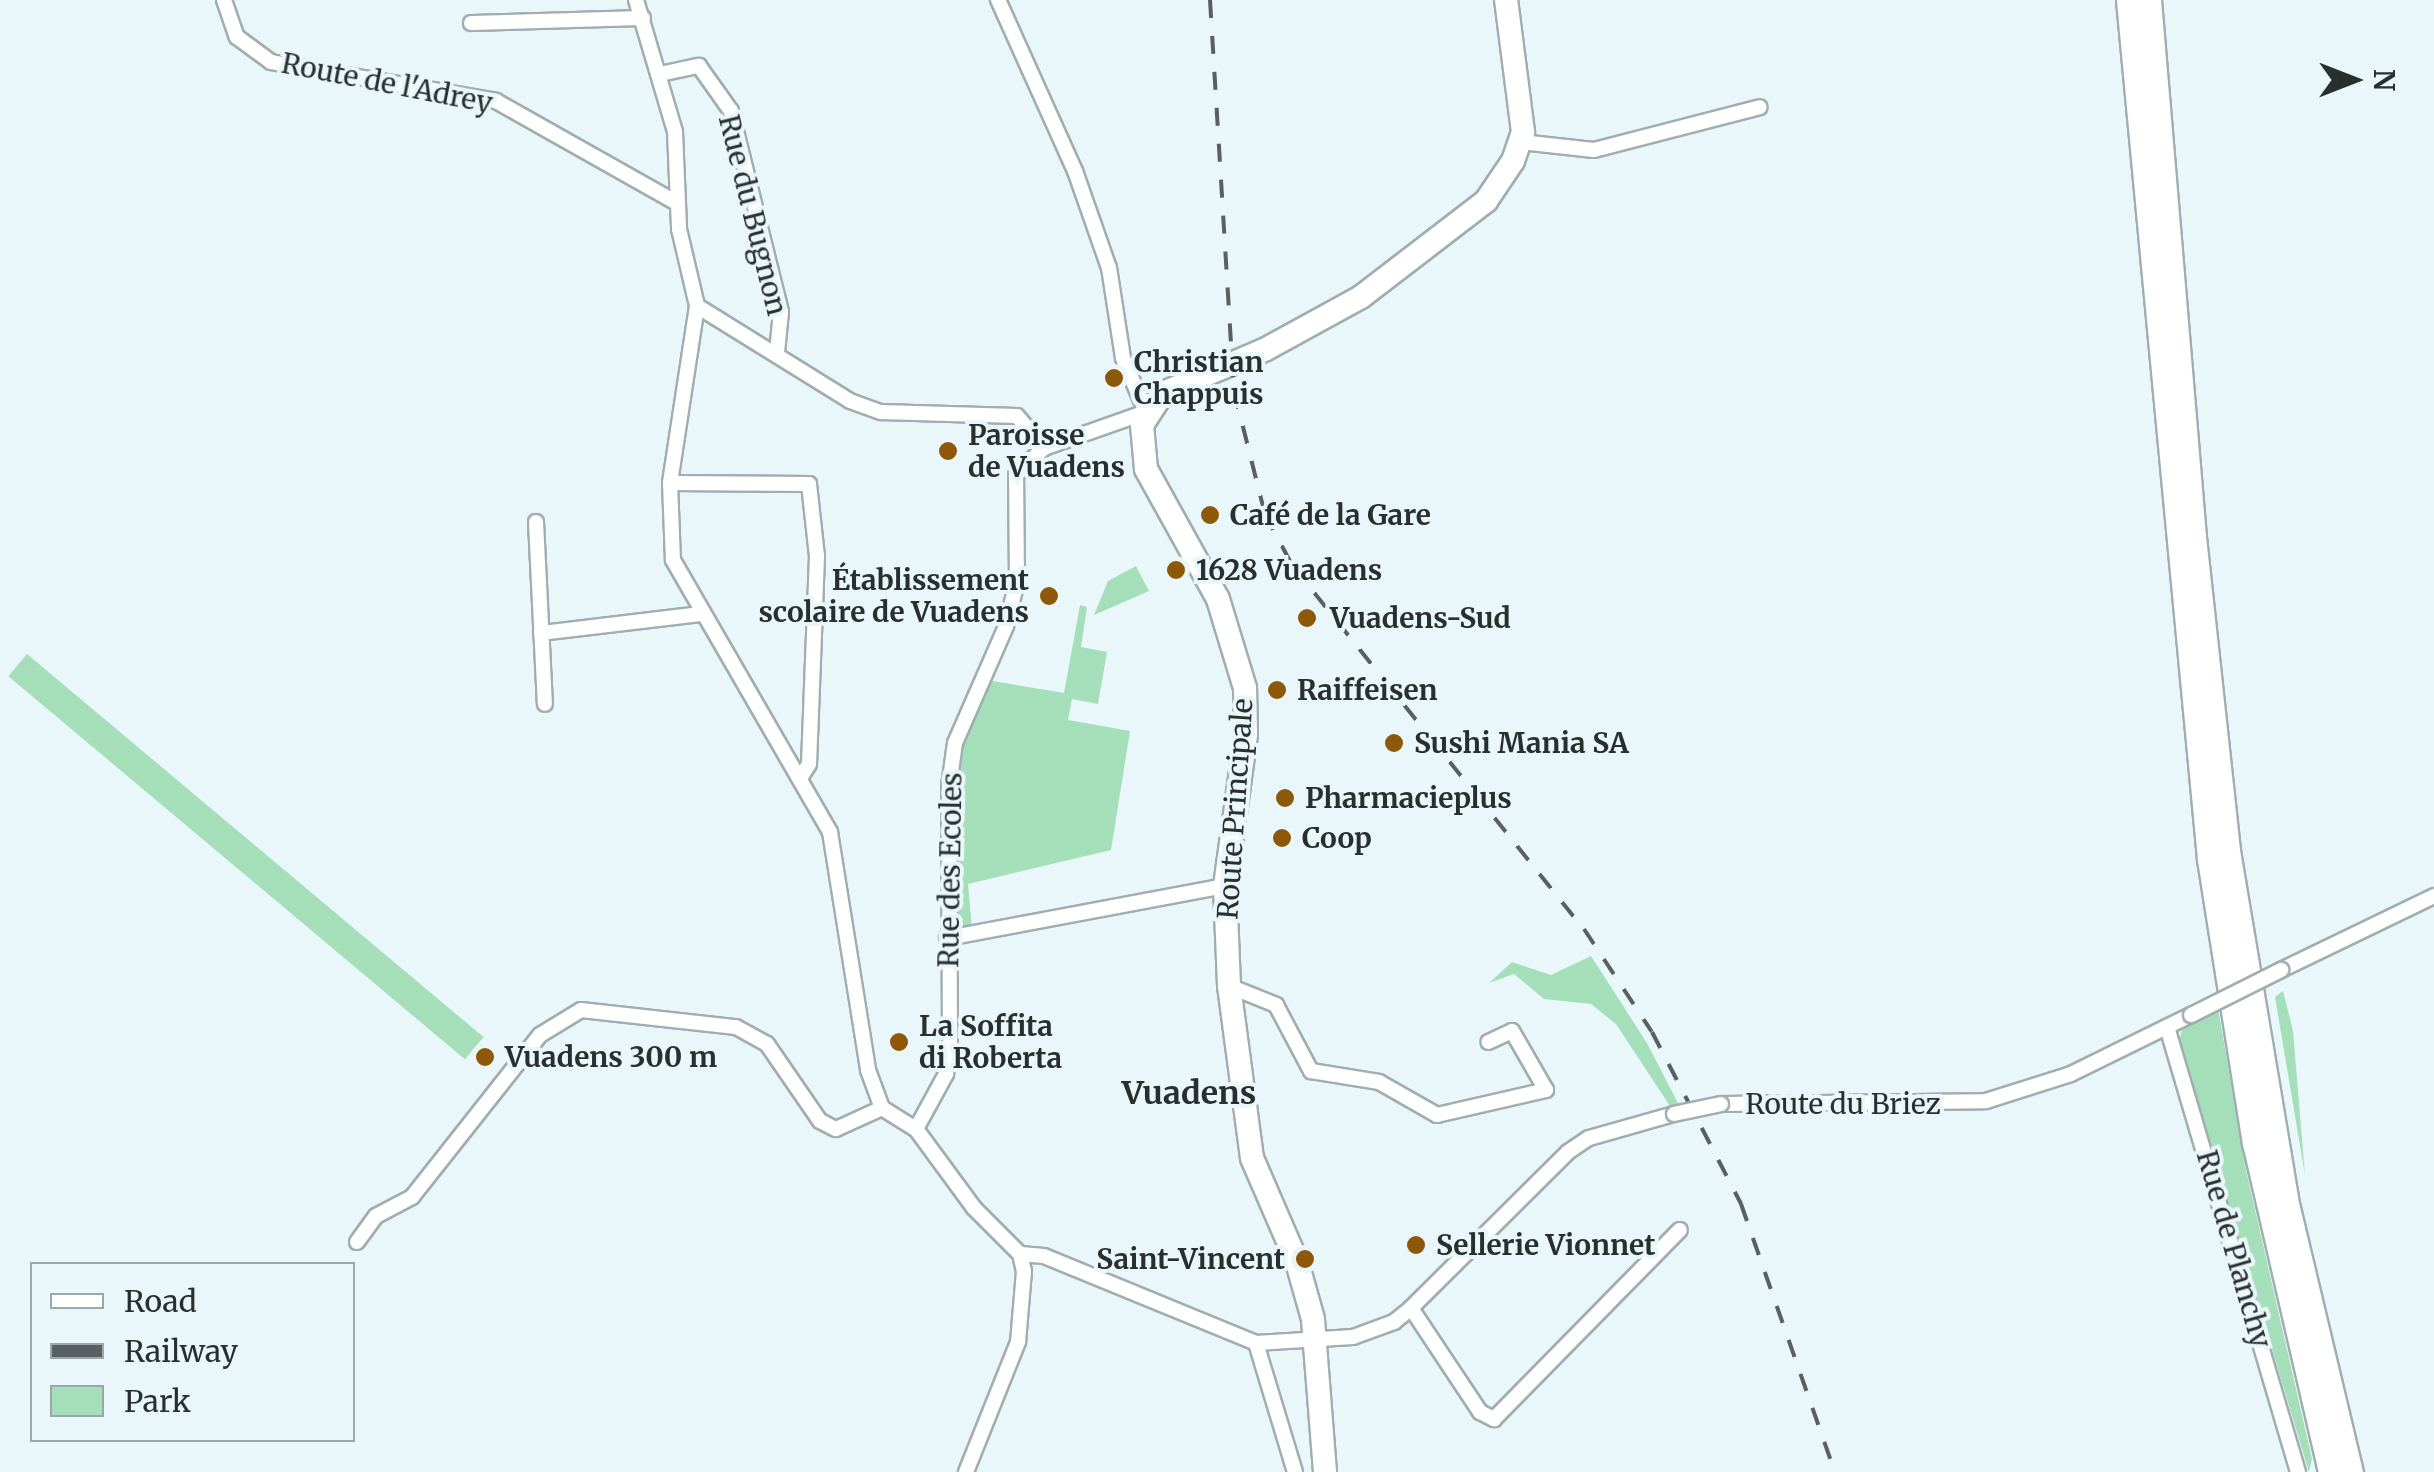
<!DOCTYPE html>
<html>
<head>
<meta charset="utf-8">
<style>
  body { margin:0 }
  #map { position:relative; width:2434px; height:1472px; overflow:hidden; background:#e9f7fa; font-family:Merriweather,serif }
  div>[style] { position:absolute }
  .green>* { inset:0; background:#a5dfba; transform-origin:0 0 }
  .roads { filter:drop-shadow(2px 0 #a1aeb1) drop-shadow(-2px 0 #a1aeb1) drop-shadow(0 2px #a1aeb1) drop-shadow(0 -2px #a1aeb1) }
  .minor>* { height:14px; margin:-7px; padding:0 7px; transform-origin:7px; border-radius:7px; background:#fff }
  .primary>* { height:22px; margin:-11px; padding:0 11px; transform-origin:11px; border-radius:11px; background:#fff }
  .motorway>* { height:25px; margin:-12.5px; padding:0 12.5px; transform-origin:12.5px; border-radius:12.5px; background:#fff }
  .rail>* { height:4px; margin-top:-2px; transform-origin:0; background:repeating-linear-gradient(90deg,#596061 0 18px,transparent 0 36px) }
  .bridges { filter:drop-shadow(2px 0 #a1aeb1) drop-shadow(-2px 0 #a1aeb1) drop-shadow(0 2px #a1aeb1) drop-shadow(0 -2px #a1aeb1) }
  .minor-bridge>* { height:14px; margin:-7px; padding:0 7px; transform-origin:7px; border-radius:7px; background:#fff }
  .dots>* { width:28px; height:28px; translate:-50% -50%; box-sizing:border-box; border:5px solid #e9f7fa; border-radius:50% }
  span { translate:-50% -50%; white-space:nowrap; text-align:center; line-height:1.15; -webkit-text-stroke:8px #e9f7fa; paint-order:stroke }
  .street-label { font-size:28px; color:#292e2f }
  .poi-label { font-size:28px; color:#292e2f; font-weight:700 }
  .left { translate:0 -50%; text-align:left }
  .right { translate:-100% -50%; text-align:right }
  .quarter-label { font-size:32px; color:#292e2f; font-weight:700 }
  .legend { position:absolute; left:30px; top:1262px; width:325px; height:180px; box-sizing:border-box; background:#e9f7fa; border:2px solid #9ca7a9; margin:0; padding:12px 18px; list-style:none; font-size:30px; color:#292e2f }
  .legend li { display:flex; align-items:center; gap:20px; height:50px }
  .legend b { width:50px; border:2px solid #9ca7a9 }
  .north { position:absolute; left:2304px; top:30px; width:100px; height:100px; -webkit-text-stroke:8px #e9f7fa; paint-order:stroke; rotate:90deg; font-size:28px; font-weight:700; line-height:40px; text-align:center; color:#292e2f }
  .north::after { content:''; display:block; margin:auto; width:35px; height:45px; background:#292e2f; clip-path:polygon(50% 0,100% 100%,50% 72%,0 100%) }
</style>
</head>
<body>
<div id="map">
  <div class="green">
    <i style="clip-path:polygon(1136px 566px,1149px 591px,1094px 615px,1108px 581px)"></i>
    <i style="clip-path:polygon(1080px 605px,1087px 607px,1081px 647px,1107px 652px,1098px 704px,1072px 699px,1068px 720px,1130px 731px,1111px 850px,968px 884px,972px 929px,953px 929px,957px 759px,987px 680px,1064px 693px)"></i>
    <i style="left:27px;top:654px;width:596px;height:29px;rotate:40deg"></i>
    <i style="clip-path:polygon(1591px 956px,1647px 1043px,1679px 1105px,1670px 1106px,1616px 1024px,1591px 1004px,1544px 999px,1514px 974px,1489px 983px,1512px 962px,1551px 975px)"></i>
    <i style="clip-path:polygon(2283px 991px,2293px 1031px,2305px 1175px,2275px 997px)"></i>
    <i style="clip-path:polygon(2218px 1008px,2246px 1170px,2312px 1459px,2309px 1472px,2179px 1041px,2183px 1026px)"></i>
  </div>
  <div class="roads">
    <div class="minor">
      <i style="left:224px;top:0;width:39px;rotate:71deg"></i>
      <i style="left:237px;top:37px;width:42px;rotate:36.3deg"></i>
      <i style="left:271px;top:62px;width:228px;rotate:9.8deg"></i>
      <i style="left:496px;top:101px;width:208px;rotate:29.4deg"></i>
      <i style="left:636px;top:0;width:138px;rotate:73.5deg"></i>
      <i style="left:675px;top:132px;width:97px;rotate:87.6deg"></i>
      <i style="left:679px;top:229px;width:79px;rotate:76.8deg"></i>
      <i style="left:697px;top:306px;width:179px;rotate:98.7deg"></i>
      <i style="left:670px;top:483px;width:77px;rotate:87.8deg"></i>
      <i style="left:673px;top:560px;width:314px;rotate:60deg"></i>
      <i style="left:830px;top:832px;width:241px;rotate:80.9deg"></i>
      <i style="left:868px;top:1070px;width:40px;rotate:69.8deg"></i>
      <i style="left:882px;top:1108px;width:40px;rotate:32deg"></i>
      <i style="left:916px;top:1129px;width:98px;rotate:53.7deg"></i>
      <i style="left:974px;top:1208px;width:65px;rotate:45deg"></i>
      <i style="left:1020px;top:1254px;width:17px;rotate:77deg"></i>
      <i style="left:1024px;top:1271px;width:71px;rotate:94.8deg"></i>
      <i style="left:1018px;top:1342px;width:140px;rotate:111.8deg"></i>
      <i style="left:471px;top:23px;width:172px;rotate:-1.7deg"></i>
      <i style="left:660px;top:74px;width:40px;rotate:-12deg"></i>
      <i style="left:699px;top:66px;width:55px;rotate:54.6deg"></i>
      <i style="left:731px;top:111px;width:207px;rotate:76deg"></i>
      <i style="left:781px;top:312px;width:40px;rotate:95.7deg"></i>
      <i style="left:1521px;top:142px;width:73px;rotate:6.3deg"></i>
      <i style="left:1594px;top:150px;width:171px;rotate:-14.5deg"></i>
      <i style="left:697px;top:306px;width:180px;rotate:31.8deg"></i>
      <i style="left:850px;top:401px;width:33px;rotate:20deg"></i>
      <i style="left:881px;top:412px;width:136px;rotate:1.7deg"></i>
      <i style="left:1017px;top:416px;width:42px;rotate:49.8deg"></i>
      <i style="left:1044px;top:448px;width:108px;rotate:-19.4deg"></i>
      <i style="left:1146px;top:412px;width:59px;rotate:-113.1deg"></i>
      <i style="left:1123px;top:358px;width:91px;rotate:-98.8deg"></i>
      <i style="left:1109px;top:268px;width:103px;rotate:-109.3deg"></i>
      <i style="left:1075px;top:171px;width:188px;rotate:-114.2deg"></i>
      <i style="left:670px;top:483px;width:139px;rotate:0.4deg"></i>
      <i style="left:809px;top:484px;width:72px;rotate:83.7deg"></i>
      <i style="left:817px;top:556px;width:208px;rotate:92.2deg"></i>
      <i style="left:809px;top:764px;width:15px;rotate:122deg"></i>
      <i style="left:536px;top:522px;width:182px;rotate:87.2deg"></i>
      <i style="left:541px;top:633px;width:160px;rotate:-6.8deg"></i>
      <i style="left:947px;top:938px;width:283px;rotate:-10.6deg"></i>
      <i style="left:2281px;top:970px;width:170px;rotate:-25.8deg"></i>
      <i style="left:1229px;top:986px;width:51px;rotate:22deg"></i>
      <i style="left:1276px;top:1005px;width:75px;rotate:62.1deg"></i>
      <i style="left:1311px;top:1071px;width:69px;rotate:9.2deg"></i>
      <i style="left:1379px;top:1082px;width:67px;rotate:29.6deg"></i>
      <i style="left:1437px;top:1115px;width:112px;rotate:-12.9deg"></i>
      <i style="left:1546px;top:1090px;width:68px;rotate:-120deg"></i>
      <i style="left:1512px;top:1031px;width:26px;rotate:155deg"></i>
      <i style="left:2167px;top:1027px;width:464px;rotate:73.6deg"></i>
      <i style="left:1721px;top:1104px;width:265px;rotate:-0.6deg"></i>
      <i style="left:1986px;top:1101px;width:89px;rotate:-17.6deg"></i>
      <i style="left:2071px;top:1074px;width:134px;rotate:-26.2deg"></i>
      <i style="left:916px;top:1129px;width:63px;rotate:-61.4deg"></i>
      <i style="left:946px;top:1074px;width:28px;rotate:-82deg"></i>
      <i style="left:950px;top:1046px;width:260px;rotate:-90.2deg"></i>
      <i style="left:949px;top:786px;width:43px;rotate:-82.1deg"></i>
      <i style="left:955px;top:743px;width:128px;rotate:-66.4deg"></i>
      <i style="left:1006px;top:626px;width:45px;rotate:-76deg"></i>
      <i style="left:1017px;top:582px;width:107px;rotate:-90.5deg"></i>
      <i style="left:1016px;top:475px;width:39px;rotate:-44deg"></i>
      <i style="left:357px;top:1242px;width:32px;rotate:-54deg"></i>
      <i style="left:376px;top:1216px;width:41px;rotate:-27.8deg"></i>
      <i style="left:412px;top:1197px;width:206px;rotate:-51.7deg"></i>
      <i style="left:540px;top:1035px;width:48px;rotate:-31.4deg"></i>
      <i style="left:581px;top:1010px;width:156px;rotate:6.3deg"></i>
      <i style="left:736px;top:1027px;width:35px;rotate:29deg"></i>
      <i style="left:767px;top:1044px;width:93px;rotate:55.5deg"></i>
      <i style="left:820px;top:1121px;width:18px;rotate:27deg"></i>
      <i style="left:836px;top:1129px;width:51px;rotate:-24.5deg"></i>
      <i style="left:1020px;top:1254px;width:24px;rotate:5deg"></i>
      <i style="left:1044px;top:1256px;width:229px;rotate:22.3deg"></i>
      <i style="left:1256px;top:1343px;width:97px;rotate:-3.5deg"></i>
      <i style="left:1353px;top:1337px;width:44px;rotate:-20.1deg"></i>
      <i style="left:1394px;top:1322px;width:22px;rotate:-39deg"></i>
      <i style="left:1411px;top:1308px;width:221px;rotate:-44.8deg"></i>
      <i style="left:1568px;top:1152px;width:25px;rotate:-34deg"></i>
      <i style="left:1589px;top:1138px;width:88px;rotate:-15.8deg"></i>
      <i style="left:1411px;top:1308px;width:125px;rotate:56.4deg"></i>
      <i style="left:1480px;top:1412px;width:16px;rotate:27deg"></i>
      <i style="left:1494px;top:1419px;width:265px;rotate:-45.5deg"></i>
      <i style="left:1256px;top:1343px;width:135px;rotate:73.2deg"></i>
    </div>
    <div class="primary">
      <i style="left:1325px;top:1472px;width:153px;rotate:-94.5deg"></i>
      <i style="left:1313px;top:1319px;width:59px;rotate:-105.7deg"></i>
      <i style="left:1297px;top:1262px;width:113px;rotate:-113.4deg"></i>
      <i style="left:1252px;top:1158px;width:174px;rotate:-97.6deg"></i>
      <i style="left:1229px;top:986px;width:100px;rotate:-92.3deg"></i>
      <i style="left:1225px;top:886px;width:153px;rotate:-82.1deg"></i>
      <i style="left:1246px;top:734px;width:46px;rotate:-91.2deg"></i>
      <i style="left:1245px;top:688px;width:93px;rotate:-106.9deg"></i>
      <i style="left:1218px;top:599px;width:149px;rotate:-119deg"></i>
      <i style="left:1146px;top:469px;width:44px;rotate:-95.2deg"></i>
      <i style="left:1142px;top:425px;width:38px;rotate:-57deg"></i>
      <i style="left:1163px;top:393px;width:112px;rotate:-23.1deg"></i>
      <i style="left:1266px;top:349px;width:108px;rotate:-28.7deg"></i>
      <i style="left:1361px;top:297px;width:158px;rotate:-37.5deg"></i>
      <i style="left:1486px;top:201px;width:48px;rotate:-56deg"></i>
      <i style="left:1513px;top:161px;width:31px;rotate:-71deg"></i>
      <i style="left:1523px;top:132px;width:133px;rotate:-97.3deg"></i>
    </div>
    <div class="motorway">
      <i style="left:2129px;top:0;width:863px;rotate:84.61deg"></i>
      <i style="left:2210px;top:859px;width:287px;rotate:81deg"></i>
      <i style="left:2255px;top:1142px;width:339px;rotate:77deg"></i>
      <i style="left:2148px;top:0;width:539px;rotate:85.21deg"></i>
      <i style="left:2193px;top:537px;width:322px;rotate:83.8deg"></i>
      <i style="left:2228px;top:857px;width:356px;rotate:80.5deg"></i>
      <i style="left:2287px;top:1208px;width:271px;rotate:76.6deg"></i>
    </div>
  </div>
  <div class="rail">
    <i style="left:1210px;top:0;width:392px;rotate:86.5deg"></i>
    <i style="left:1234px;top:391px;width:127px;rotate:75.9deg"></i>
    <i style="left:1265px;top:514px;width:58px;rotate:62.1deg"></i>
    <i style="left:1292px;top:565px;width:467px;rotate:51.3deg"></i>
    <i style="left:1584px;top:929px;width:123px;rotate:56.6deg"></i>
    <i style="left:1652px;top:1032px;width:194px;rotate:62.6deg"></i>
    <i style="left:1741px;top:1204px;width:284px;rotate:70.7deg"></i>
  </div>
  <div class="bridges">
    <div class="minor-bridge">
      <i style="left:2191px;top:1015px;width:101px;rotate:-26.6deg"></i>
      <i style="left:1674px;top:1114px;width:48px;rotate:-12deg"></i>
    </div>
  </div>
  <div class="dots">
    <i style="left:1114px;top:378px;background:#8d5908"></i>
    <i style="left:948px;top:451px;background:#8d5908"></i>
    <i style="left:1210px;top:515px;background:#8d5908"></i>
    <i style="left:1176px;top:570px;background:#8d5908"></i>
    <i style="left:1049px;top:596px;background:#8d5908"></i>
    <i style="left:1307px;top:618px;background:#8d5908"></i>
    <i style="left:1277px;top:690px;background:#8d5908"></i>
    <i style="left:1394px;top:743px;background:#8d5908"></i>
    <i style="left:1285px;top:798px;background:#8d5908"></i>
    <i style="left:1282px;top:838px;background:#8d5908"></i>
    <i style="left:899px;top:1042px;background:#8d5908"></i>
    <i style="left:485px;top:1057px;background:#8d5908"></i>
    <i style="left:1416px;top:1245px;background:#8d5908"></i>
    <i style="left:1305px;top:1259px;background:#8d5908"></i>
  </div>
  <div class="street-label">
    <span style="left:387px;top:83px;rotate:11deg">Route de l'Adrey</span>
    <span style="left:753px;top:215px;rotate:76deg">Rue du Bugnon</span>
    <span style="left:1235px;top:809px;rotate:-86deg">Route Principale</span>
    <span style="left:950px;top:870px;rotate:-89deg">Rue des Ecoles</span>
    <span style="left:1843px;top:1104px">Route du Briez</span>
    <span style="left:2234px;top:1249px;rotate:74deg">Rue de Planchy</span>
  </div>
  <div class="poi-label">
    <span class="left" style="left:1134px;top:378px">Christian<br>Chappuis</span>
    <span class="left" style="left:968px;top:451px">Paroisse<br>de Vuadens</span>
    <span class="left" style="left:1230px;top:515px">Café de la Gare</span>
    <span class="left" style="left:1196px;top:570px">1628 Vuadens</span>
    <span class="right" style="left:1029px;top:596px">Établissement<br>scolaire de Vuadens</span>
    <span class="left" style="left:1330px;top:618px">Vuadens-Sud</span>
    <span class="left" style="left:1297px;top:690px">Raiffeisen</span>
    <span class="left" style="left:1414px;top:743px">Sushi Mania SA</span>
    <span class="left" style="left:1305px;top:798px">Pharmacieplus</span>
    <span class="left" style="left:1302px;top:838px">Coop</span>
    <span class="left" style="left:919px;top:1042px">La Soffita<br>di Roberta</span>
    <span class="left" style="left:505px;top:1057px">Vuadens 300 m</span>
    <span class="left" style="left:1436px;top:1245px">Sellerie Vionnet</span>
    <span class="right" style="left:1285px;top:1259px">Saint-Vincent</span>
  </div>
  <div class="quarter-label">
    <span style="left:1189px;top:1093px">Vuadens</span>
  </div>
  <ul class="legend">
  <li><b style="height:12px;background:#fff"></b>Road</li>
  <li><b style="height:12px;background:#596061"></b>Railway</li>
  <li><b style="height:28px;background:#a5dfba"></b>Park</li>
  </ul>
  <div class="north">N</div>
</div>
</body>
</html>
